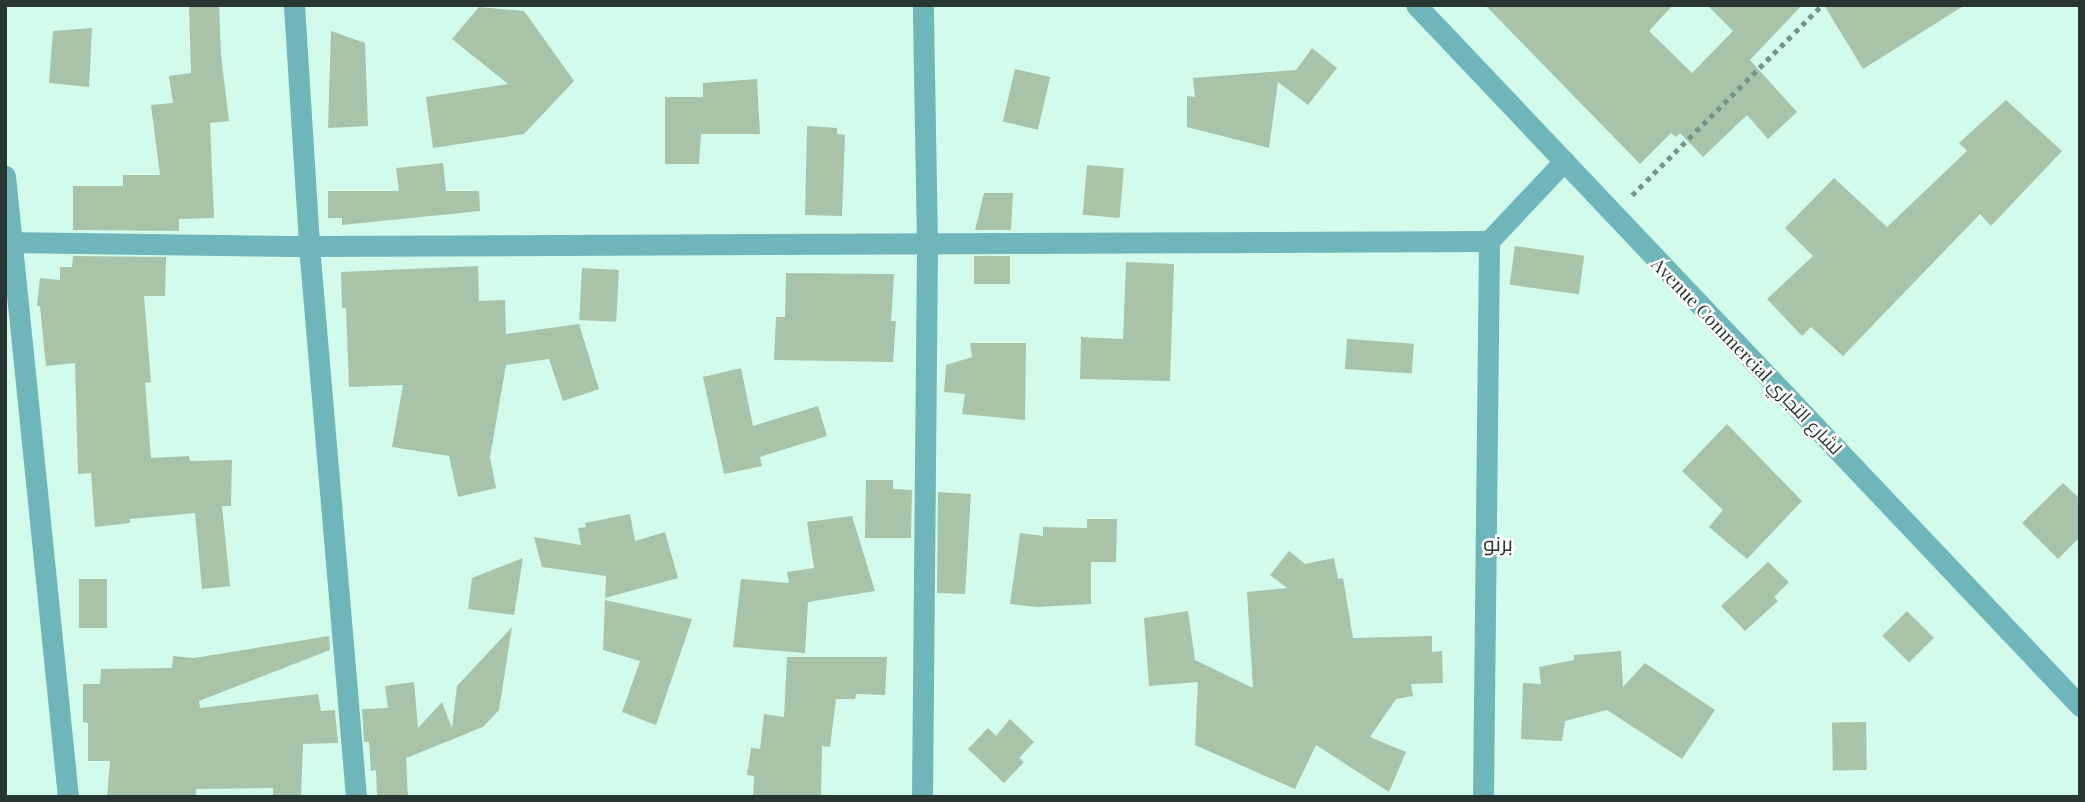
<!DOCTYPE html>
<html>
<head>
<meta charset="utf-8">
<style>
  body { margin:0 }
  #map { position:relative; width:2085px; height:802px; overflow:hidden; background:#d2fbec; font-family:"Playfair Display",Cairo,serif }
  div>[style] { position:absolute }
  .building>* { inset:0; background:#a9c3a9; transform-origin:0 0 }
  .path>* { height:4.5px; margin-top:-2.25px; transform-origin:0; background:repeating-linear-gradient(90deg,#789389 0 5px,transparent 0 10px) }
  .minor>* { height:21px; margin:-10.5px; padding:0 10.5px; transform-origin:10.5px; border-radius:10.5px; background:#6eb6ba }
  span { translate:-50% -50%; white-space:nowrap; text-align:center; line-height:1.15; -webkit-text-stroke:5px #fdfdfd; paint-order:stroke }
  .street-label { font-size:18px; color:#273631 }
  .quarter-label { font-size:21px; color:#273631 }
  .frame { position:absolute; inset:0; border:7px solid #273631; pointer-events:none }
</style>
</head>
<body>
<div id="map">
  <div class="building">
    <i style="clip-path:polygon(219px 5px,221px 55px,229px 121px,210px 123px,214px 218px,179px 219px,179px 231px,73px 230px,73px 186px,123px 186px,123px 175px,160px 175px,151px 105px,173px 103px,169px 76px,191px 73px,189px 6px)"></i>
    <i style="clip-path:polygon(1485px 5px,1673px 5px,1649px 31px,1692px 73px,1733px 31px,1707px 5px,1802px 5px,1750px 60px,1797px 112px,1768px 139px,1747px 115px,1703px 157px,1680px 133px,1676px 137px,1671px 133px,1640px 164px)"></i>
    <i style="clip-path:polygon(1824px 5px,1965px 5px,1863px 69px)"></i>
    <i style="clip-path:polygon(479px 7px,524px 11px,574px 81px,524px 134px,433px 148px,426px 97px,508px 84px,452px 39px)"></i>
    <i style="clip-path:polygon(92px 28px,89px 87px,49px 83px,53px 31px)"></i>
    <i style="clip-path:polygon(331px 31px,365px 43px,368px 126px,328px 128px)"></i>
    <i style="clip-path:polygon(1312px 48px,1337px 68px,1308px 105px,1278px 82px,1269px 148px,1187px 127px,1187px 96px,1195px 97px,1193px 78px,1296px 70px)"></i>
    <i style="left:1015px;top:69px;width:36px;height:54px;rotate:13deg"></i>
    <i style="clip-path:polygon(757px 79px,760px 134px,701px 134px,699px 164px,665px 164px,665px 97px,703px 97px,703px 83px)"></i>
    <i style="clip-path:polygon(2006px 100px,2062px 151px,1991px 226px,1980px 214px,1843px 356px,1811px 327px,1802px 336px,1767px 299px,1813px 256px,1785px 228px,1834px 178px,1887px 227px,1967px 151px,1959px 143px)"></i>
    <i style="clip-path:polygon(807px 126px,837px 128px,837px 134px,845px 135px,842px 216px,805px 215px)"></i>
    <i style="clip-path:polygon(443px 163px,446px 191px,479px 191px,480px 211px,342px 225px,342px 218px,328px 218px,328px 191px,399px 191px,396px 168px)"></i>
    <i style="left:1087px;top:165px;width:37px;height:50px;rotate:5deg"></i>
    <i style="clip-path:polygon(984px 193px,1013px 193px,1011px 230px,975px 230px)"></i>
    <i style="left:1515px;top:246px;width:70px;height:39px;rotate:8deg"></i>
    <i style="clip-path:polygon(73px 256px,166px 257px,165px 296px,144px 296px,151px 382px,145px 383px,151px 458px,189px 456px,190px 461px,232px 460px,231px 506px,222px 506px,230px 586px,202px 589px,195px 513px,130px 519px,130px 523px,95px 527px,91px 473px,78px 474px,75px 363px,46px 366px,40px 306px,37px 306px,40px 278px,60px 280px,60px 267px,72px 267px)"></i>
    <i style="left:974px;top:256px;width:36px;height:28px"></i>
    <i style="clip-path:polygon(1126px 262px,1174px 264px,1170px 381px,1080px 379px,1081px 337px,1123px 339px)"></i>
    <i style="clip-path:polygon(478px 266px,479px 301px,505px 300px,506px 334px,579px 324px,599px 389px,563px 401px,549px 359px,506px 365px,490px 457px,496px 488px,458px 497px,449px 456px,392px 447px,403px 385px,349px 387px,346px 308px,342px 308px,341px 272px)"></i>
    <i style="left:582px;top:268px;width:37px;height:52px;rotate:3deg"></i>
    <i style="clip-path:polygon(786px 273px,894px 274px,891px 321px,896px 321px,893px 362px,774px 360px,776px 317px,785px 317px)"></i>
    <i style="left:1347px;top:339px;width:67px;height:30px;rotate:4deg"></i>
    <i style="clip-path:polygon(970px 343px,1026px 343px,1025px 420px,962px 414px,965px 394px,944px 392px,946px 365px,972px 357px)"></i>
    <i style="clip-path:polygon(741px 368px,753px 426px,818px 406px,827px 436px,760px 457px,762px 466px,724px 474px,703px 377px)"></i>
    <i style="clip-path:polygon(1727px 424px,1802px 501px,1747px 559px,1709px 527px,1723px 510px,1682px 471px)"></i>
    <i style="clip-path:polygon(866px 480px,893px 480px,893px 489px,912px 490px,911px 538px,865px 538px)"></i>
    <i style="clip-path:polygon(2063px 483px,2080px 499px,2080px 537px,2058px 559px,2022px 523px)"></i>
    <i style="clip-path:polygon(938px 492px,971px 494px,965px 594px,937px 593px)"></i>
    <i style="clip-path:polygon(630px 514px,635px 541px,665px 532px,678px 578px,605px 598px,606px 576px,542px 567px,534px 537px,581px 545px,578px 528px,586px 527px,585px 523px)"></i>
    <i style="clip-path:polygon(852px 516px,875px 591px,808px 602px,805px 653px,733px 647px,741px 579px,789px 583px,787px 572px,814px 568px,807px 522px)"></i>
    <i style="clip-path:polygon(1087px 519px,1117px 519px,1116px 562px,1091px 562px,1091px 604px,1037px 607px,1010px 604px,1020px 533px,1043px 536px,1043px 527px,1087px 528px)"></i>
    <i style="clip-path:polygon(1289px 551px,1305px 564px,1334px 558px,1338px 579px,1343px 578px,1353px 638px,1432px 636px,1432px 652px,1442px 651px,1443px 683px,1411px 684px,1413px 696px,1396px 699px,1370px 737px,1406px 752px,1389px 792px,1316px 745px,1295px 789px,1195px 745px,1198px 682px,1149px 686px,1144px 618px,1188px 611px,1195px 660px,1253px 688px,1247px 592px,1287px 588px,1270px 575px)"></i>
    <i style="clip-path:polygon(523px 558px,514px 615px,468px 609px,472px 578px)"></i>
    <i style="clip-path:polygon(1768px 562px,1789px 582px,1774px 597px,1778px 601px,1745px 631px,1721px 606px)"></i>
    <i style="left:107px;top:579px;width:49px;height:28px;rotate:90deg"></i>
    <i style="clip-path:polygon(605px 600px,692px 619px,656px 725px,622px 712px,640px 661px,603px 650px)"></i>
    <i style="left:1907px;top:611px;width:38px;height:35px;rotate:45deg"></i>
    <i style="clip-path:polygon(512px 627px,499px 710px,483px 727px,406px 758px,408px 797px,377px 797px,376px 770px,371px 771px,369px 742px,364px 742px,362px 709px,388px 708px,385px 686px,414px 682px,418px 728px,442px 702px,452px 728px,457px 686px)"></i>
    <i style="clip-path:polygon(329px 636px,330px 650px,199px 701px,200px 708px,318px 694px,321px 711px,335px 710px,338px 743px,303px 744px,301px 797px,273px 797px,273px 788px,196px 789px,196px 797px,107px 797px,110px 761px,88px 761px,88px 723px,83px 722px,83px 684px,100px 684px,101px 669px,172px 668px,173px 656px,194px 658px)"></i>
    <i style="clip-path:polygon(1621px 651px,1623px 687px,1645px 663px,1715px 710px,1682px 759px,1607px 710px,1565px 721px,1562px 741px,1521px 739px,1523px 683px,1541px 684px,1539px 667px,1574px 660px,1574px 655px)"></i>
    <i style="clip-path:polygon(787px 657px,887px 657px,885px 695px,856px 694px,855px 699px,836px 699px,830px 747px,822px 746px,821px 797px,753px 797px,754px 776px,747px 775px,751px 748px,760px 749px,764px 714px,784px 717px)"></i>
    <i style="clip-path:polygon(1010px 719px,1034px 742px,1019px 758px,1024px 762px,1004px 783px,968px 749px,988px 728px,996px 736px)"></i>
    <i style="left:1866px;top:722px;width:48px;height:34px;rotate:89deg"></i>
  </div>
  <div class="path">
    <i style="left:1632px;top:195px;width:269px;rotate:-45deg"></i>
  </div>
  <div class="minor">
    <i style="left:294px;top:5px;width:241px;rotate:86.4deg"></i>
    <i style="left:309px;top:246px;width:553px;rotate:85.12deg"></i>
    <i style="left:1416px;top:5px;width:966px;rotate:46.55deg"></i>
    <i style="left:5px;top:176px;width:624px;rotate:84.21deg"></i>
    <i style="left:5px;top:242px;width:304px;rotate:0.8deg"></i>
    <i style="left:309px;top:246px;width:1180px;rotate:-0.24deg"></i>
    <i style="left:922px;top:797px;width:553px;rotate:-89.48deg"></i>
    <i style="left:927px;top:244px;width:239px;rotate:-91deg"></i>
    <i style="left:1483px;top:797px;width:556px;rotate:-89.38deg"></i>
    <i style="left:1489px;top:241px;width:110px;rotate:-46.8deg"></i>
  </div>
  <div class="street-label">
    <span style="left:1747px;top:356px;rotate:46deg">Avenue Commercial لشارع التجاري</span>
  </div>
  <div class="quarter-label">
    <span style="left:1498px;top:542px">برنو</span>
  </div>
  <div class="frame"></div>
</div>
</body>
</html>
